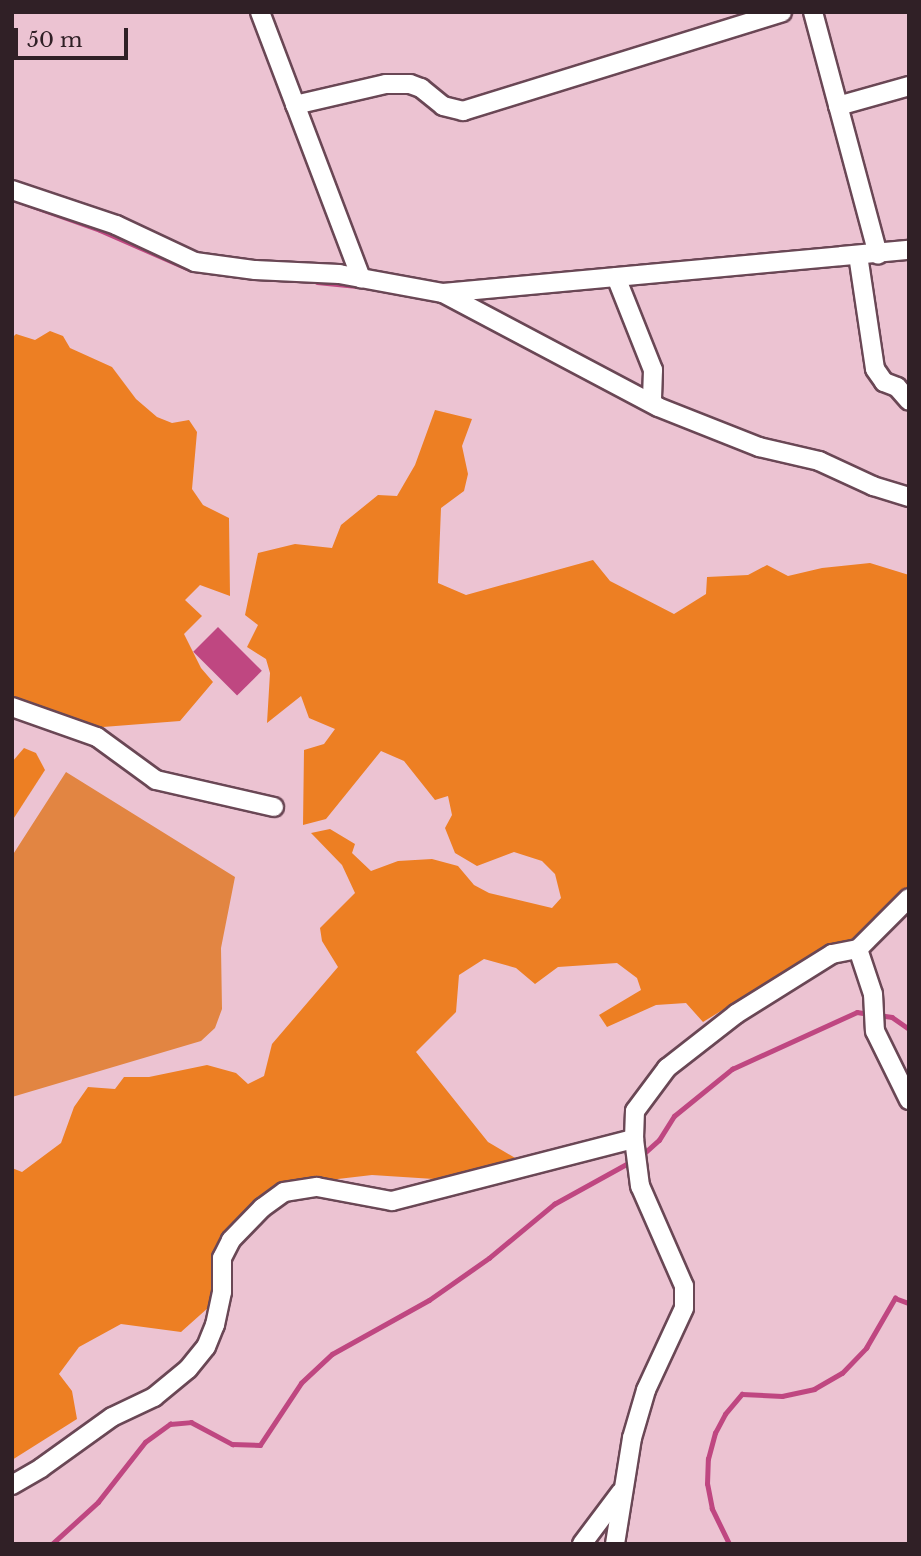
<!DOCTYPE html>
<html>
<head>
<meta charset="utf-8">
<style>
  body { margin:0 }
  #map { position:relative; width:921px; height:1556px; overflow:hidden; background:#ecc3d2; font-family:"Libre Baskerville",serif }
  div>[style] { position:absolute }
  .green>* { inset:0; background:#e28542 }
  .forest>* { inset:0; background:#ed7f23 }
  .water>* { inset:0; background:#bf4781; transform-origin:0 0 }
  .stream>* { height:4.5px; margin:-2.25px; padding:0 2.25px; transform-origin:2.25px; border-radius:2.25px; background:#bf4781 }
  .roads { filter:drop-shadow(2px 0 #6a4755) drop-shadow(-2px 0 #6a4755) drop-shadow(0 2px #6a4755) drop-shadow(0 -2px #6a4755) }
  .street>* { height:18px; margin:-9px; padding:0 9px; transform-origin:9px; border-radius:9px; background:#fff }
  span { translate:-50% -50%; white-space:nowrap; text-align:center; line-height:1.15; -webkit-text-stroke:5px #ecc3d2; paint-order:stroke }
  .frame { position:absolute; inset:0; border:14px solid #302026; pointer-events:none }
  .scale { position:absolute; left:14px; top:28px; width:114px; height:32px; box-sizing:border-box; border:4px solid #302026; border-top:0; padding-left:9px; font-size:21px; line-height:24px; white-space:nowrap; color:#302026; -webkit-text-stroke:5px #ecc3d2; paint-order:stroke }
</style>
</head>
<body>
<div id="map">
  <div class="green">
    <i style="clip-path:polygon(66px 772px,235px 877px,221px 948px,222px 1009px,215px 1028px,201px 1041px,12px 1097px,12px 856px)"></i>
  </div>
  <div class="forest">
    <i style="clip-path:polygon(50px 331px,63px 336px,70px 348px,112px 367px,136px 399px,157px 417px,172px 423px,189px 420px,197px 432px,192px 489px,203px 505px,229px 518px,230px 596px,200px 585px,185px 600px,202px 616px,184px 634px,201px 668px,213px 682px,180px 721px,90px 728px,12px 717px,12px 338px,16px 334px,35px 340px)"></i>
    <i style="clip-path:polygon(435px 410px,472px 419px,462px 446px,468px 474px,464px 491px,441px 508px,438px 583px,466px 595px,593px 560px,610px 581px,674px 614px,706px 594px,707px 577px,748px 575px,767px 565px,788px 576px,822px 568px,870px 563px,909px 575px,909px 894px,856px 938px,827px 946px,703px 1022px,686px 1003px,656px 1005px,607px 1027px,599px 1015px,641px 990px,637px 978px,617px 963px,558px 967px,535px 984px,516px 968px,484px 959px,459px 975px,456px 1012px,416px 1052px,488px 1142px,517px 1159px,434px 1179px,372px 1175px,312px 1182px,262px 1208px,231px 1256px,209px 1307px,181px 1332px,121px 1324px,79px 1347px,59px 1374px,72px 1391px,77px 1419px,12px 1460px,12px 1168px,22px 1172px,61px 1143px,74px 1107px,88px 1087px,115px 1089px,124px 1077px,149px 1077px,207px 1065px,236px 1073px,248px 1084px,264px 1076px,272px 1044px,338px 967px,322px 941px,320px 928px,355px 893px,342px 865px,311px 833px,330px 829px,355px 844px,352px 853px,371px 871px,398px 861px,432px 859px,458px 866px,474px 885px,489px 893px,552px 908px,561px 898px,555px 874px,542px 861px,514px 852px,477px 866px,455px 853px,445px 828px,452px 815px,448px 796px,435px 800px,404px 761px,381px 751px,326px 819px,303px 825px,304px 750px,324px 744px,335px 729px,309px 718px,301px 696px,267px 723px,270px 673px,266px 659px,247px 647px,258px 625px,245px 615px,258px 553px,295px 544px,332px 548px,341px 525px,378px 495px,397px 496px,415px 465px)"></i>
    <i style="clip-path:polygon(24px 748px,36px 753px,45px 770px,12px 821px,12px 762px)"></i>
  </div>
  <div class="water">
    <i style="left:218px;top:627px;width:62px;height:35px;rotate:45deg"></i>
  </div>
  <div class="stream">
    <i style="left:13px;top:199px;width:92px;rotate:19.6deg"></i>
    <i style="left:100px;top:230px;width:95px;rotate:23.6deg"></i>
    <i style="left:317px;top:282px;width:40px;rotate:5.7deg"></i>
    <i style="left:463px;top:313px;width:79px;rotate:27.9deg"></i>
    <i style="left:878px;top:1015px;width:14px;rotate:8deg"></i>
    <i style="left:892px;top:1017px;width:21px;rotate:35deg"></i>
    <i style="left:640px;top:1157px;width:25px;rotate:-42deg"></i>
    <i style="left:659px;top:1140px;width:28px;rotate:-58deg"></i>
    <i style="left:674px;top:1116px;width:75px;rotate:-39deg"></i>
    <i style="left:732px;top:1069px;width:137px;rotate:-24.5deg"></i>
    <i style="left:857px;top:1012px;width:12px;rotate:9deg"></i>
    <i style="left:52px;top:1544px;width:62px;rotate:-42.4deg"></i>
    <i style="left:98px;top:1502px;width:76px;rotate:-51.9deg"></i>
    <i style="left:145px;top:1442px;width:31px;rotate:-36deg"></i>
    <i style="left:170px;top:1424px;width:21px;rotate:-5deg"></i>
    <i style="left:191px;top:1422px;width:47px;rotate:28.2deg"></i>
    <i style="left:232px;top:1444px;width:28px;rotate:2deg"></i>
    <i style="left:260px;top:1445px;width:74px;rotate:-56.5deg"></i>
    <i style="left:301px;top:1383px;width:42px;rotate:-43.1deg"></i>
    <i style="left:332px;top:1354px;width:111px;rotate:-29.1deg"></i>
    <i style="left:429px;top:1300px;width:73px;rotate:-35deg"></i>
    <i style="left:489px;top:1258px;width:85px;rotate:-39.7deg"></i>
    <i style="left:554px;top:1204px;width:89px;rotate:-28.9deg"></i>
    <i style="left:729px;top:1544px;width:39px;rotate:-116deg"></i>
    <i style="left:712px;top:1509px;width:25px;rotate:-101deg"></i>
    <i style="left:707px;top:1484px;width:25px;rotate:-88deg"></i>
    <i style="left:708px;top:1459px;width:27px;rotate:-75deg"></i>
    <i style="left:715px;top:1433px;width:21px;rotate:-62deg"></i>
    <i style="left:725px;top:1414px;width:26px;rotate:-50deg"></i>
    <i style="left:742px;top:1394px;width:40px;rotate:2.9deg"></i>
    <i style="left:782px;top:1396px;width:33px;rotate:-12deg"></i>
    <i style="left:814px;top:1389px;width:32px;rotate:-30deg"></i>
    <i style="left:842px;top:1373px;width:35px;rotate:-46deg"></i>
    <i style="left:866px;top:1348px;width:58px;rotate:-59.9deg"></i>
    <i style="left:895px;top:1298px;width:15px;rotate:20deg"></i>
  </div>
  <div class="roads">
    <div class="street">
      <i style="left:260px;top:12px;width:285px;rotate:69.2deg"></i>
      <i style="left:813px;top:12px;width:251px;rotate:75deg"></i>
      <i style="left:295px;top:105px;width:93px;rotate:-13deg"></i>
      <i style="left:386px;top:84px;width:24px"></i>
      <i style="left:410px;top:84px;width:12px;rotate:20deg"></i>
      <i style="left:421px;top:88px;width:28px;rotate:39deg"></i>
      <i style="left:443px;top:106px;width:21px;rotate:14deg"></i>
      <i style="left:463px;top:111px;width:334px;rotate:-17.2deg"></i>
      <i style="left:838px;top:106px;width:74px;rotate:-15.7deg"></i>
      <i style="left:12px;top:190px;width:110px;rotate:18.6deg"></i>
      <i style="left:116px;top:225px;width:87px;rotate:25.1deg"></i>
      <i style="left:195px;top:262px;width:61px;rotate:7.6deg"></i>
      <i style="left:255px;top:270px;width:84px;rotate:2.7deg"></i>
      <i style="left:339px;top:274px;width:106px;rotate:10.4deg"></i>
      <i style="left:443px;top:293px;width:468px;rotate:-5.3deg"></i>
      <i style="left:858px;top:255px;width:115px;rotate:81.5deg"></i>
      <i style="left:875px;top:369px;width:16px;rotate:55deg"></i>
      <i style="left:884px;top:382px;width:14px;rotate:21deg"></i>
      <i style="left:897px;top:387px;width:18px;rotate:49deg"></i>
      <i style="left:616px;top:277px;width:100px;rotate:68.3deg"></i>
      <i style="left:653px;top:370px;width:33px;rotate:92deg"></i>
      <i style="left:443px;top:293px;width:243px;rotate:27.9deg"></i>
      <i style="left:658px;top:407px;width:109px;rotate:21.6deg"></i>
      <i style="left:759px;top:447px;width:62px;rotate:13.1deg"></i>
      <i style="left:819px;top:461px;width:60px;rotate:24.8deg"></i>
      <i style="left:873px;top:486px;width:38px;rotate:17deg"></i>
      <i style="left:12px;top:707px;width:90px;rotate:19.4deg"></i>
      <i style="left:97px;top:737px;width:73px;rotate:36.1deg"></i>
      <i style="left:156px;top:780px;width:121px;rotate:12.9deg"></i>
      <i style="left:858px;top:949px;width:47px;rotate:71.6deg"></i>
      <i style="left:873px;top:994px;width:37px;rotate:87deg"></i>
      <i style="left:875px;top:1031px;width:77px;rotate:63.8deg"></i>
      <i style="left:12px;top:1485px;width:34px;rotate:-30deg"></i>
      <i style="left:41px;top:1468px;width:87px;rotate:-35.7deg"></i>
      <i style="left:112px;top:1417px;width:47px;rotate:-25.5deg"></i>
      <i style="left:154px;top:1397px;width:44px;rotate:-39.5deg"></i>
      <i style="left:188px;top:1369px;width:28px;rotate:-51deg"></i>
      <i style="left:206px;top:1347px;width:24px;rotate:-68deg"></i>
      <i style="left:215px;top:1325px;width:34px;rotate:-78deg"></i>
      <i style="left:222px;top:1292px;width:34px;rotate:-90deg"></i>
      <i style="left:222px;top:1258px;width:20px;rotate:-63deg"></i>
      <i style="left:231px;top:1240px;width:45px;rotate:-45.9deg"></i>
      <i style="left:262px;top:1208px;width:27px;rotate:-36deg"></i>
      <i style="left:284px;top:1192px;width:33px;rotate:-9deg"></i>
      <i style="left:317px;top:1187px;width:76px;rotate:10.6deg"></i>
      <i style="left:392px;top:1201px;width:250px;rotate:-14.4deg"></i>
      <i style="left:582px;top:1544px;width:65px;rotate:-53.1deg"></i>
      <i style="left:615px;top:1544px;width:107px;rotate:-80.9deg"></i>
      <i style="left:632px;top:1438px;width:50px;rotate:-73.7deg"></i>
      <i style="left:646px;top:1390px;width:90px;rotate:-65.1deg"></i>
      <i style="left:684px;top:1308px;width:22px;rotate:-90deg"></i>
      <i style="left:684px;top:1286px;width:109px;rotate:-113.7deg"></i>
      <i style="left:640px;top:1186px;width:47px;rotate:-97.3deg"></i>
      <i style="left:634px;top:1139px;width:28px;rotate:-88deg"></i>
      <i style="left:635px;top:1111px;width:54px;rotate:-53.3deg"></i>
      <i style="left:667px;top:1068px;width:88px;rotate:-38deg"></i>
      <i style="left:736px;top:1014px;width:113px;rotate:-32deg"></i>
      <i style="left:832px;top:954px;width:26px;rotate:-11deg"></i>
      <i style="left:858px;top:949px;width:72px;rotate:-45deg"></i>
    </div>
  </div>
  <div class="frame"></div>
  <div class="scale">50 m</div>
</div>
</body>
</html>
